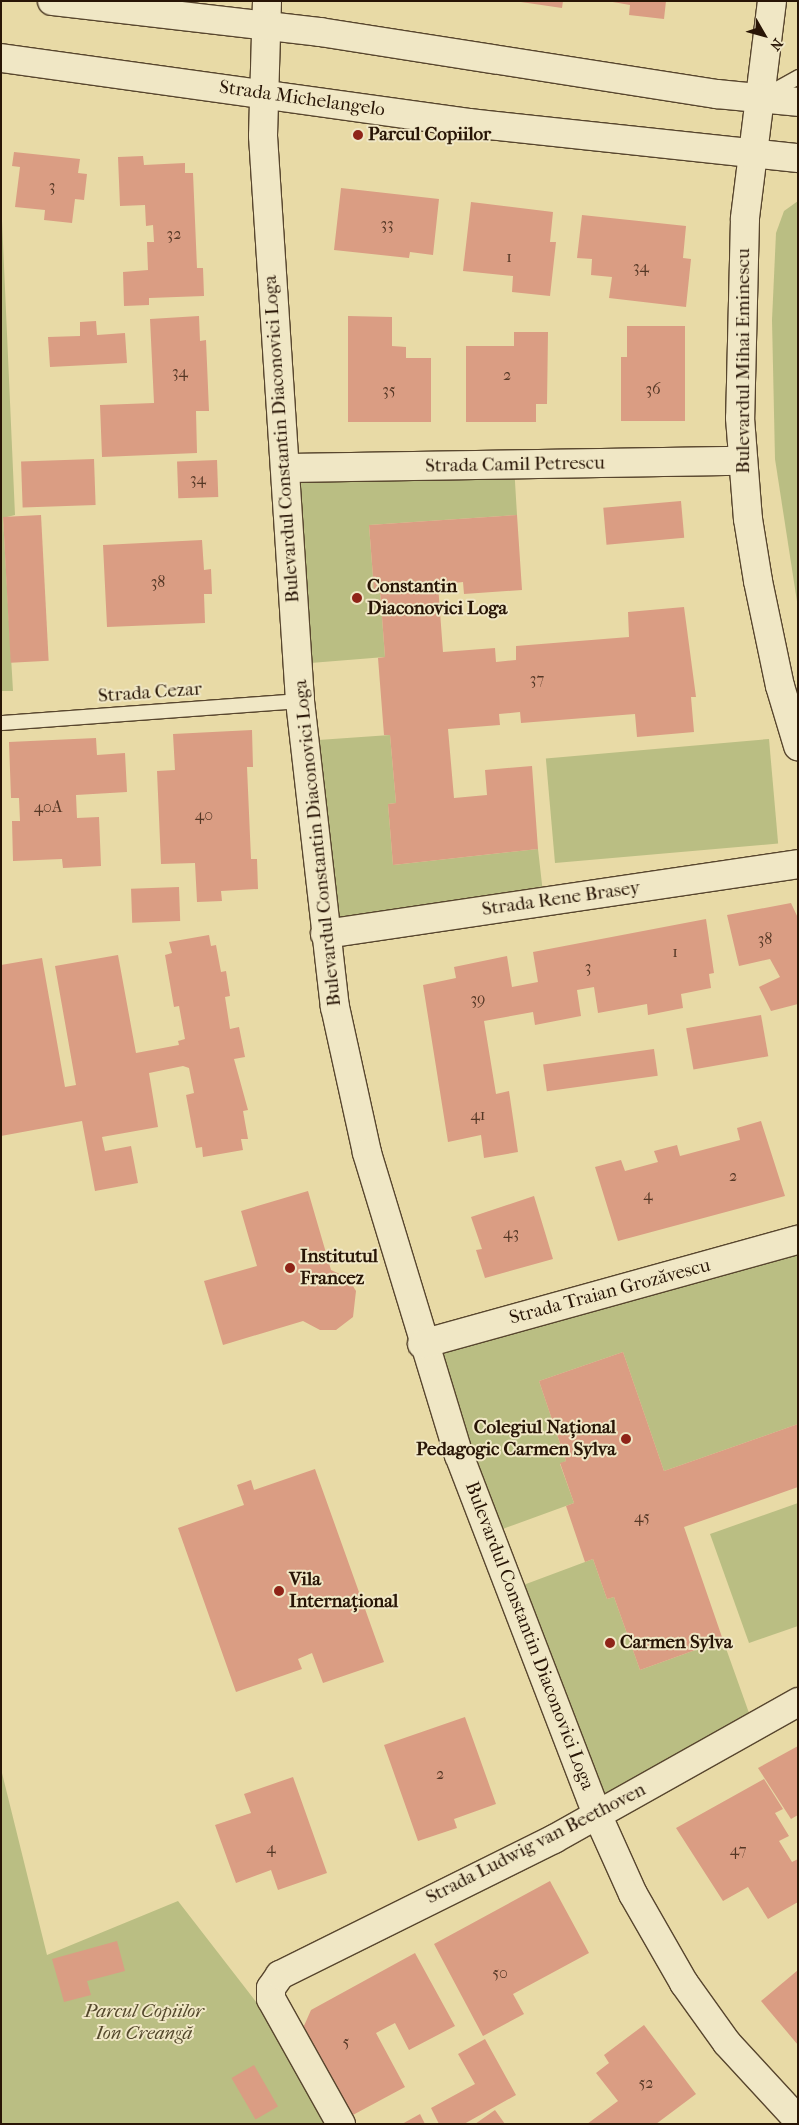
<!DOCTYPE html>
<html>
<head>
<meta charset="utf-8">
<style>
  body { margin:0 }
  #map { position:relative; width:799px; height:2125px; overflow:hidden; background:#e8daa6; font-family:"IM FELL French Canon",serif }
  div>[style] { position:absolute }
  .green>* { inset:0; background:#babe83; transform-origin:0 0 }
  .building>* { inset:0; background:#da9d83; transform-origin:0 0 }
  .roads { filter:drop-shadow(1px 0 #58462e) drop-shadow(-1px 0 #58462e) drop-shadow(0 1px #58462e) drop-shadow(0 -1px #58462e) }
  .service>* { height:14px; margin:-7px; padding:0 7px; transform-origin:7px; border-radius:7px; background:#f0e7c5 }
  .minor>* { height:28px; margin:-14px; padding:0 14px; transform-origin:14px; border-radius:14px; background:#f0e7c5 }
  .secondary>* { height:28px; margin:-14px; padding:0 14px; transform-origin:14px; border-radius:14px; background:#f0e7c5 }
  .dots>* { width:14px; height:14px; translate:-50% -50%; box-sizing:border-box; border:2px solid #f0e7c5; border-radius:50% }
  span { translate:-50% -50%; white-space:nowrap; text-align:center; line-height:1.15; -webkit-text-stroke:4px #f0e7c5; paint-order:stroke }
  .number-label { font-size:16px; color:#543725 }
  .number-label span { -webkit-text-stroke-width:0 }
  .street-label { font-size:19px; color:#281506 }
  .poi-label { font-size:19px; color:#281506; font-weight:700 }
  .left { translate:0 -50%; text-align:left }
  .right { translate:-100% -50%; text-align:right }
  .park-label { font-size:19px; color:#54482c; font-style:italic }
  .frame { position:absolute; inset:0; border:2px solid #281506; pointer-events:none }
  .north { position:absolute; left:739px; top:10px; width:50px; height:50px; -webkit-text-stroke:4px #f0e7c5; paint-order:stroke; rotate:128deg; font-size:14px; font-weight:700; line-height:20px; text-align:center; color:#281506 }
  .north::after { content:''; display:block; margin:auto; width:18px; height:22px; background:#281506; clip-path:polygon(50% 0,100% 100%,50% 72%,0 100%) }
</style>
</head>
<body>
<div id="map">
  <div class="green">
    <i style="clip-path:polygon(1px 198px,15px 515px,3px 518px,13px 691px,1px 691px)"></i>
    <i style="clip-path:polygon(798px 201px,798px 608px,775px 459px,772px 320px,776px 233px,784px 211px)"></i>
    <i style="clip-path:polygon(514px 465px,517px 515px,369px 525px,374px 590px,380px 590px,385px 657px,298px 664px,287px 468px)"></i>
    <i style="clip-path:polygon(390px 735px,396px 803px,388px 804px,393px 865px,538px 849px,544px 902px,325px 934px,304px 741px)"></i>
    <i style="left:769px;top:739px;width:105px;height:224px;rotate:85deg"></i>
    <i style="clip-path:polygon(798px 1240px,798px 1424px,664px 1471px,623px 1352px,539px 1381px,566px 1461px,560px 1464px,574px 1503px,489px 1534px,422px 1344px)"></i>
    <i style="clip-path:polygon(798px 1503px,798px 1626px,749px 1643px,710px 1534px)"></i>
    <i style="clip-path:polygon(593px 1559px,607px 1599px,614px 1597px,640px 1670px,723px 1640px,754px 1727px,597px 1814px,510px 1590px)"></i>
    <i style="clip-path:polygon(1px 1769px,47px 1955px,178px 1901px,274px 2025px,330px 2124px,1px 2124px)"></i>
  </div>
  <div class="building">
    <i style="clip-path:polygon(514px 1px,563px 1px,562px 8px)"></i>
    <i style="clip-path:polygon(607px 1px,666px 1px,664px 19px,629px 15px,630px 5px)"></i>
    <i style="clip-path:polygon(14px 152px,80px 159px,78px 173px,87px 174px,84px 200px,75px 199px,72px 223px,44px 220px,45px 210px,15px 207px,20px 167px,12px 166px)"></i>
    <i style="clip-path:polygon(143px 156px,144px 165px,185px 163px,185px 173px,193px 173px,197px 268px,203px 268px,204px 296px,149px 298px,149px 305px,124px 306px,123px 272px,148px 270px,147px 242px,154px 242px,153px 225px,146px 226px,145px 205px,120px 206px,118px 157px)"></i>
    <i style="clip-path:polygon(341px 188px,439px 199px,433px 255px,410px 252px,409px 258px,334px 250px)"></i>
    <i style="clip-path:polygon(471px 202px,553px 212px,550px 242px,556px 242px,550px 296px,512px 292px,513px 276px,463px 271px)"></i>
    <i style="clip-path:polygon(582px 215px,686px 226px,683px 258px,691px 259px,686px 307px,609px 298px,612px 277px,591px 275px,592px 259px,577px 258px)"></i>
    <i style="clip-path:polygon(199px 316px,200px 341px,206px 340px,209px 411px,196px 411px,197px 453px,102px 457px,100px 405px,154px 403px,150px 319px)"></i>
    <i style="clip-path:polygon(348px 316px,392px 317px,392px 346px,406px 347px,406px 358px,431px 358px,431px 422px,348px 422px)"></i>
    <i style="clip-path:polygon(96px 321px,97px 335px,125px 333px,127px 363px,50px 367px,48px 337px,80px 336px,80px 322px)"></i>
    <i style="clip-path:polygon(627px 326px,685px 326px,685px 421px,621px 421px,621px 357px,627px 357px)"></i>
    <i style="clip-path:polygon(514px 332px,548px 332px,547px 404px,536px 404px,536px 422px,466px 422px,466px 346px,514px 346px)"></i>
    <i style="left:94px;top:459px;width:46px;height:73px;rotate:88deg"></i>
    <i style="left:217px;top:460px;width:37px;height:40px;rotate:88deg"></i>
    <i style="left:681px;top:501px;width:37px;height:78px;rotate:85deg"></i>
    <i style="left:41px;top:515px;width:146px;height:38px;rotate:87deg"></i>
    <i style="clip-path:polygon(517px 515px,522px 590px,464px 594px,463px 582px,438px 585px,443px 652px,495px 648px,496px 662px,516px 660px,516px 646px,629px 637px,628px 612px,684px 607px,696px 697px,691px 697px,694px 732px,637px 737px,635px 714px,521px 723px,520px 712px,499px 714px,500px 725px,448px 729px,454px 798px,487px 795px,485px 770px,532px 766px,538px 849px,393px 865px,388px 804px,396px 803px,390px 735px,384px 735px,378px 658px,385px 657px,380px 590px,374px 590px,369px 525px)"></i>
    <i style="clip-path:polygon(202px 540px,204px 570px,211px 569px,212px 594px,204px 594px,205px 623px,107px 627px,103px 545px)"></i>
    <i style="clip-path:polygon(252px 730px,253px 767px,247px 767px,251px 859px,257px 859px,258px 889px,221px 891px,222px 901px,197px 902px,195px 863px,161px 864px,157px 771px,175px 770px,173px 734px)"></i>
    <i style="clip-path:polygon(96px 738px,97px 755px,125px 753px,127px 792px,76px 795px,77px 818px,99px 817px,101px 866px,63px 868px,62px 859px,13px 861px,12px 821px,20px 821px,19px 798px,11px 798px,9px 742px)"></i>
    <i style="left:179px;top:887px;width:34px;height:48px;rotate:88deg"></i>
    <i style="clip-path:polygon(791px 903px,798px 918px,798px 1004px,771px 1011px,759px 987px,780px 977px,770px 959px,739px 966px,727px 915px)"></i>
    <i style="clip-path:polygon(706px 919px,714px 973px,709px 974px,711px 988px,681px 994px,683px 1008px,648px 1015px,647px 1004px,598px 1013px,594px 987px,577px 990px,581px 1016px,535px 1025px,533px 1012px,484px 1021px,496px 1094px,509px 1091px,518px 1152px,484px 1158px,481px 1135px,448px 1142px,423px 985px,456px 978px,454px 967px,507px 956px,512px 987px,538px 982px,533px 952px)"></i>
    <i style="clip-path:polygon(209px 935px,211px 946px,216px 945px,221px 972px,226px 971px,230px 996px,225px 997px,230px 1029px,239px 1027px,245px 1057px,234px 1059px,248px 1110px,243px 1111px,248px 1139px,241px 1139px,243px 1150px,203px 1157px,202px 1147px,196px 1148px,186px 1095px,194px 1093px,189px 1068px,183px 1066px,149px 1073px,158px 1127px,102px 1137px,105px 1151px,131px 1146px,138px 1183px,95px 1191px,82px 1121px,1px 1136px,1px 965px,42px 958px,65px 1087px,76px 1085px,55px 966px,118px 955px,136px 1053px,179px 1045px,178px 1041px,185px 1039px,179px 1006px,174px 1007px,165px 955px,172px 953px,169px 942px)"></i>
    <i style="left:761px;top:1015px;width:42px;height:76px;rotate:80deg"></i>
    <i style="left:654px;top:1049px;width:27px;height:112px;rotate:82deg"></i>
    <i style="clip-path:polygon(761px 1121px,785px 1196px,618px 1241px,595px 1167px,621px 1160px,625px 1171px,658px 1162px,654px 1151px,677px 1145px,680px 1156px,740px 1140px,737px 1128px)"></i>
    <i style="clip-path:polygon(308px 1191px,331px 1270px,348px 1278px,356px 1291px,353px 1317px,336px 1330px,320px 1330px,303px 1321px,223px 1345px,204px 1281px,257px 1266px,241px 1211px)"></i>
    <i style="clip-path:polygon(534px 1196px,553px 1259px,485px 1278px,476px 1250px,482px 1249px,471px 1217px)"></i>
    <i style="clip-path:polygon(623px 1352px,664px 1471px,798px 1424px,798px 1487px,684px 1527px,723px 1640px,640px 1670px,614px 1597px,607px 1599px,593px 1559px,585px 1562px,566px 1506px,574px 1503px,560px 1463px,566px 1461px,539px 1381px)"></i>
    <i style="clip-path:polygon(315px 1469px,384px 1662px,323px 1683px,312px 1653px,298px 1659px,302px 1669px,236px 1692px,178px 1528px,244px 1505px,237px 1485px,251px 1480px,254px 1490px)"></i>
    <i style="clip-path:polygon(465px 1717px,496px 1804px,454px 1819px,457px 1828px,418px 1841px,384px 1745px)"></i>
    <i style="clip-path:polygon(798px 1746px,798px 1815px,791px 1819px,758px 1768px)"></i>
    <i style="clip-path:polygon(293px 1777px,327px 1873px,278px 1890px,271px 1870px,236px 1883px,215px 1825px,251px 1813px,244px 1794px)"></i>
    <i style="clip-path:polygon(764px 1779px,783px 1809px,775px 1813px,789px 1836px,779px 1841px,792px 1862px,798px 1859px,798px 1902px,768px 1919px,748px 1887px,723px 1901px,676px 1828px)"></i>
    <i style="clip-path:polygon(550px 1881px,589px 1953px,513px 1994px,524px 2014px,483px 2036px,434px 1944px)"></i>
    <i style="clip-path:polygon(117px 1941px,125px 1971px,87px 1981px,91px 1995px,64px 2002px,52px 1959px)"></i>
    <i style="clip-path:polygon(415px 1953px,455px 2026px,409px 2050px,395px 2023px,376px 2033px,405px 2087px,351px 2116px,303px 2028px,311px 2010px)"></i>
    <i style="clip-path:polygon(798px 1970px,798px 2045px,761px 2001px)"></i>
    <i style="clip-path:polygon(644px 2025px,696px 2094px,656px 2124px,587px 2124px,618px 2101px,596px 2073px,609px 2063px,604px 2055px)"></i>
    <i style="clip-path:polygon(485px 2039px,516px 2095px,464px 2124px,439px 2124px,431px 2108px,475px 2084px,458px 2054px)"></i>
    <i style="left:254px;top:2065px;width:48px;height:26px;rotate:60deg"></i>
    <i style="clip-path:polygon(495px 2110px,505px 2124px,475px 2124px)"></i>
    <i style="clip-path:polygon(420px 2114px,425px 2124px,402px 2124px)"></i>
  </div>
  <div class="roads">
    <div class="service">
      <i style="left:766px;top:95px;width:37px;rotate:-29deg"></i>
      <i style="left:1px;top:723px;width:300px;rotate:-4.2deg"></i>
    </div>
    <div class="minor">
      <i style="left:267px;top:1px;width:135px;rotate:91.7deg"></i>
      <i style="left:263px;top:136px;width:566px;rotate:86.25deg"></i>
      <i style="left:300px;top:701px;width:308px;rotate:83.5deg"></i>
      <i style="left:335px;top:1007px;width:149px;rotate:77.6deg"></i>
      <i style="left:367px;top:1153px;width:316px;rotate:73.1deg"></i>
      <i style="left:459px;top:1455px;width:385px;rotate:69deg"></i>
      <i style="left:597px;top:1814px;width:88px;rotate:65.8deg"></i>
      <i style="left:633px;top:1894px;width:103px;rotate:60.2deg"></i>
      <i style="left:684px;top:1983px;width:74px;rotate:54.4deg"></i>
      <i style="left:727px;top:2043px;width:105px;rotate:47.3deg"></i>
      <i style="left:772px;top:1px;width:220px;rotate:97.1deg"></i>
      <i style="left:745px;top:219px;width:199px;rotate:91.4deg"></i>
      <i style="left:740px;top:418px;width:101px;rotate:85.5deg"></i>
      <i style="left:748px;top:519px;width:63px;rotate:80.8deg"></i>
      <i style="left:758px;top:581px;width:107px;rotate:78.2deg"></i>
      <i style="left:780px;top:686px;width:63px;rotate:73.3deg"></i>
      <i style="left:287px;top:468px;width:456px;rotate:-0.9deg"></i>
      <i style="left:325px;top:934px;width:478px;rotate:-8.4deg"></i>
      <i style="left:422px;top:1344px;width:390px;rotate:-15.5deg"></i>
      <i style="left:341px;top:2124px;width:143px;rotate:-119.2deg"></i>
      <i style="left:271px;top:1999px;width:11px;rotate:-90deg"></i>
      <i style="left:271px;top:1988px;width:16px;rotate:-55deg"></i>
      <i style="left:280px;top:1975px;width:306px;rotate:-26.4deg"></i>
      <i style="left:554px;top:1839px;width:280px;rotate:-29.3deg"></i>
    </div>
    <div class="secondary">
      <i style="left:52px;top:1px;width:270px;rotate:6.6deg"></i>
      <i style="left:320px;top:32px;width:402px;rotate:8.9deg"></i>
      <i style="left:717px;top:94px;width:81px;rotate:5.6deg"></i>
      <i style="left:1px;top:58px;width:472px;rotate:7.9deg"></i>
      <i style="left:469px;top:123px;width:331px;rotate:6.1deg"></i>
    </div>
  </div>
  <div class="dots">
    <i style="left:358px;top:135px;background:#8f2418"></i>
    <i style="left:357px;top:598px;background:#8f2418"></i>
    <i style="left:290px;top:1268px;background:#8f2418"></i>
    <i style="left:626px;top:1439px;background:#8f2418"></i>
    <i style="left:279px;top:1591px;background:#8f2418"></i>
    <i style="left:610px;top:1643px;background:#8f2418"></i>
  </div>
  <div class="number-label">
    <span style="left:52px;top:186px">3</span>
    <span style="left:387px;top:224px">33</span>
    <span style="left:174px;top:234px">32</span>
    <span style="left:509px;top:257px">1</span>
    <span style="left:641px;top:267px">34</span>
    <span style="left:180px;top:372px">34</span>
    <span style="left:507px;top:375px">2</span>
    <span style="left:653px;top:389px">36</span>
    <span style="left:389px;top:390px">35</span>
    <span style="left:198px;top:479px">34</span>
    <span style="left:158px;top:582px">38</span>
    <span style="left:537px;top:679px">37</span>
    <span style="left:48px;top:807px">40A</span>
    <span style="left:204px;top:815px">40</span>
    <span style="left:765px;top:939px">38</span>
    <span style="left:675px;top:952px">1</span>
    <span style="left:588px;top:967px">3</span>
    <span style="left:478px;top:999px">39</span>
    <span style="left:478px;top:1115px">41</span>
    <span style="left:733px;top:1176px">2</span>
    <span style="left:648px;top:1195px">4</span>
    <span style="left:511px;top:1233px">43</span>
    <span style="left:642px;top:1517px">45</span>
    <span style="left:440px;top:1774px">2</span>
    <span style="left:271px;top:1848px">4</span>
    <span style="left:738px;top:1850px">47</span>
    <span style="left:500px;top:1973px">50</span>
    <span style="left:346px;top:2042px">5</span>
    <span style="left:646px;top:2083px">52</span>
  </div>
  <div class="street-label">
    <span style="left:302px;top:99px;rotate:8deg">Strada Michelangelo</span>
    <span style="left:744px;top:361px;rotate:-90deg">Bulevardul Mihai Eminescu</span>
    <span style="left:282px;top:439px;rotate:-94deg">Bulevardul Constantin Diaconovici Loga</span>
    <span style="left:515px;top:465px;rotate:-1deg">Strada Camil Petrescu</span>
    <span style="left:150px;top:693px;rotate:-4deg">Strada Cezar</span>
    <span style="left:318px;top:843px;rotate:-96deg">Bulevardul Constantin Diaconovici Loga</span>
    <span style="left:561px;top:899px;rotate:-8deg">Strada Rene Brasey</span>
    <span style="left:610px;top:1292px;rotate:-15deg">Strada Traian Grozăvescu</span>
    <span style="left:529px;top:1636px;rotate:69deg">Bulevardul Constantin Diaconovici Loga</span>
    <span style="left:536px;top:1844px;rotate:-27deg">Strada Ludwig van Beethoven</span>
  </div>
  <div class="poi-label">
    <span class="left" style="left:368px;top:135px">Parcul Copiilor</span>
    <span class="left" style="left:367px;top:598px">Constantin<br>Diaconovici Loga</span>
    <span class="left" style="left:300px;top:1268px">Institutul<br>Francez</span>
    <span class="right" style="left:616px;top:1439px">Colegiul Național<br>Pedagogic Carmen Sylva</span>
    <span class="left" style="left:289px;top:1591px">Vila<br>Internațional</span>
    <span class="left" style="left:620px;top:1643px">Carmen Sylva</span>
  </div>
  <div class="park-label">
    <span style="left:144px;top:2023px">Parcul Copiilor<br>Ion Creangă</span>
  </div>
  <div class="frame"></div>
  <div class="north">N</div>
</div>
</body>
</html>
